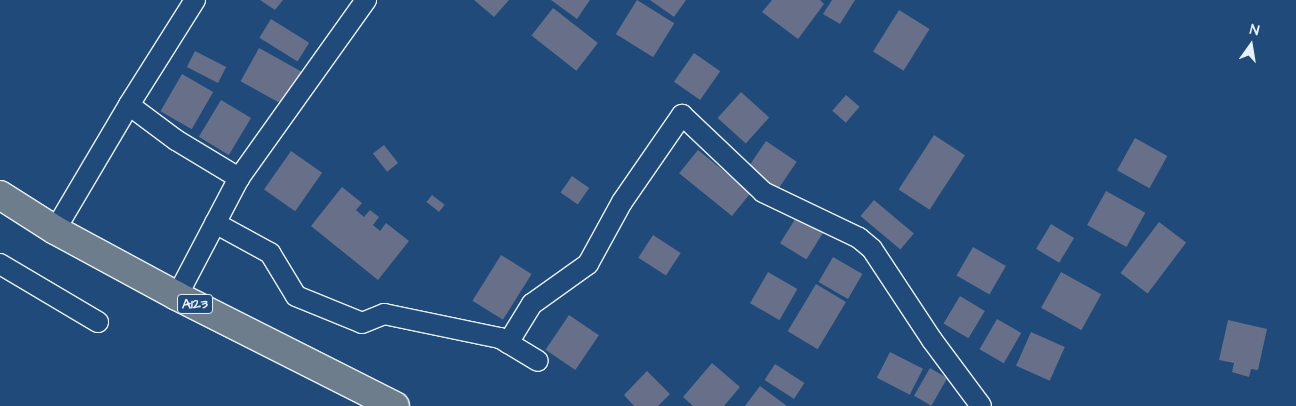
<!DOCTYPE html>
<html>
<head>
<meta charset="utf-8">
<style>
  body { margin:0 }
  #map { position:relative; width:1296px; height:406px; overflow:hidden; background:#1f4a7a; font-family:"Architects Daughter",sans-serif }
  div>[style] { position:absolute }
  .building>* { inset:0; background:#677088; transform-origin:0 0 }
  .roads { filter:drop-shadow(1px 0 #e8f1f8) drop-shadow(-1px 0 #e8f1f8) drop-shadow(0 1px #e8f1f8) drop-shadow(0 -1px #e8f1f8) }
  .minor>* { height:20px; margin:-10px; padding:0 10px; transform-origin:10px; border-radius:10px; background:#1f4a7a }
  .trunk>* { height:28px; margin:-14px; padding:0 14px; transform-origin:14px; border-radius:14px; background:#6d7d8c }
  span { translate:-50% -50%; white-space:nowrap; text-align:center; line-height:1.15; -webkit-text-stroke:4px #1f4a7a; paint-order:stroke }
  .shield-label span { padding:1px 4px; background:#1f4a7a; border:1px solid; border-radius:4px; -webkit-text-stroke-width:0 }
  .shield-label { font-size:14px; color:#e8f1f8; font-weight:700 }
  .north { position:absolute; left:1226px; top:20px; width:50px; height:50px; -webkit-text-stroke:4px #1f4a7a; paint-order:stroke; rotate:13deg; font-size:14px; font-weight:700; line-height:20px; text-align:center; color:#e8f1f8 }
  .north::after { content:''; display:block; margin:auto; width:18px; height:22px; background:#e8f1f8; clip-path:polygon(50% 0,100% 100%,50% 72%,0 100%) }
</style>
</head>
<body>
<div id="map">
  <div class="building">
    <i style="clip-path:polygon(260px 0,283px 0,275px 10px)"></i>
    <i style="clip-path:polygon(474px 0,509px 0,494px 17px)"></i>
    <i style="clip-path:polygon(551px 0,590px 0,577px 19px)"></i>
    <i style="left:637px;top:0;width:44px;height:40px;rotate:32deg"></i>
    <i style="clip-path:polygon(650px 0,686px 0,674px 17px)"></i>
    <i style="clip-path:polygon(772px 0,820px 0,824px 4px,798px 39px,762px 12px)"></i>
    <i style="clip-path:polygon(832px 0,855px 0,840px 24px,823px 14px)"></i>
    <i style="left:553px;top:8px;width:57px;height:35px;rotate:38deg"></i>
    <i style="left:899px;top:10px;width:36px;height:49px;rotate:32deg"></i>
    <i style="left:271px;top:19px;width:45px;height:22px;rotate:32deg"></i>
    <i style="left:259px;top:48px;width:49px;height:38px;rotate:29deg"></i>
    <i style="left:195px;top:51px;width:35px;height:18px;rotate:27deg"></i>
    <i style="left:694px;top:53px;width:32px;height:35px;rotate:35deg"></i>
    <i style="left:182px;top:74px;width:36px;height:43px;rotate:30deg"></i>
    <i style="left:741px;top:92px;width:38px;height:35px;rotate:42deg"></i>
    <i style="left:846px;top:95px;width:18px;height:21px;rotate:41deg"></i>
    <i style="left:221px;top:100px;width:35px;height:43px;rotate:31deg"></i>
    <i style="left:934px;top:135px;width:37px;height:65px;rotate:33deg"></i>
    <i style="left:1135px;top:138px;width:37px;height:37px;rotate:29deg"></i>
    <i style="left:766px;top:141px;width:37px;height:36px;rotate:34deg"></i>
    <i style="left:384px;top:145px;width:23px;height:14px;rotate:52deg"></i>
    <i style="left:698px;top:150px;width:68px;height:30px;rotate:39deg"></i>
    <i style="left:291px;top:151px;width:38px;height:47px;rotate:35deg"></i>
    <i style="left:572px;top:176px;width:21px;height:20px;rotate:35deg"></i>
    <i style="clip-path:polygon(342px 187px,362px 203px,356px 210px,364px 217px,370px 210px,379px 217px,373px 225px,380px 231px,386px 223px,409px 241px,378px 280px,311px 226px)"></i>
    <i style="left:1106px;top:191px;width:45px;height:39px;rotate:29deg"></i>
    <i style="left:432px;top:195px;width:16px;height:9px;rotate:38deg"></i>
    <i style="left:874px;top:200px;width:52px;height:21px;rotate:40deg"></i>
    <i style="left:797px;top:216px;width:31px;height:32px;rotate:32deg"></i>
    <i style="left:1159px;top:222px;width:34px;height:64px;rotate:37deg"></i>
    <i style="left:1051px;top:224px;width:27px;height:29px;rotate:31deg"></i>
    <i style="left:653px;top:235px;width:33px;height:27px;rotate:33deg"></i>
    <i style="left:973px;top:247px;width:38px;height:33px;rotate:30deg"></i>
    <i style="left:501px;top:255px;width:36px;height:54px;rotate:32deg"></i>
    <i style="left:833px;top:257px;width:34px;height:29px;rotate:30deg"></i>
    <i style="left:768px;top:272px;width:34px;height:36px;rotate:30deg"></i>
    <i style="left:1061px;top:272px;width:46px;height:41px;rotate:29deg"></i>
    <i style="left:816px;top:284px;width:35px;height:55px;rotate:31deg"></i>
    <i style="left:960px;top:296px;width:29px;height:32px;rotate:31deg"></i>
    <i style="left:569px;top:315px;width:36px;height:42px;rotate:34deg"></i>
    <i style="left:997px;top:319px;width:28px;height:35px;rotate:30deg"></i>
    <i style="clip-path:polygon(1228px 320px,1267px 329px,1258px 370px,1251px 369px,1249px 377px,1232px 372px,1234px 363px,1219px 360px)"></i>
    <i style="left:1031px;top:332px;width:37px;height:37px;rotate:24deg"></i>
    <i style="left:890px;top:352px;width:37px;height:29px;rotate:27deg"></i>
    <i style="clip-path:polygon(712px 363px,740px 387px,724px 406px,693px 406px,683px 397px)"></i>
    <i style="left:775px;top:364px;width:35px;height:19px;rotate:33deg"></i>
    <i style="left:930px;top:368px;width:20px;height:32px;rotate:30deg"></i>
    <i style="clip-path:polygon(647px 371px,670px 394px,658px 406px,634px 406px,624px 395px)"></i>
    <i style="clip-path:polygon(760px 386px,787px 406px,745px 406px)"></i>
  </div>
  <div class="roads">
    <div class="minor">
      <i style="left:195px;top:0;width:124px;rotate:122.2deg"></i>
      <i style="left:129px;top:105px;width:59px;rotate:36.7deg"></i>
      <i style="left:176px;top:140px;width:74px;rotate:31.1deg"></i>
      <i style="left:215px;top:223px;width:63px;rotate:28.6deg"></i>
      <i style="left:270px;top:253px;width:50px;rotate:58.8deg"></i>
      <i style="left:296px;top:296px;width:71px;rotate:22.2deg"></i>
      <i style="left:362px;top:323px;width:24px;rotate:-22deg"></i>
      <i style="left:384px;top:314px;width:118px;rotate:11.7deg"></i>
      <i style="left:500px;top:338px;width:44px;rotate:31.2deg"></i>
      <i style="left:55px;top:230px;width:145px;rotate:-59.4deg"></i>
      <i style="left:0;top:264px;width:114px;rotate:30.6deg"></i>
      <i style="left:177px;top:296px;width:133px;rotate:-62.3deg"></i>
      <i style="left:239px;top:178px;width:219px;rotate:-54.5deg"></i>
      <i style="left:508px;top:343px;width:46px;rotate:-58.4deg"></i>
      <i style="left:532px;top:304px;width:69px;rotate:-35.5deg"></i>
      <i style="left:588px;top:264px;width:71px;rotate:-61.3deg"></i>
      <i style="left:622px;top:202px;width:106px;rotate:-55.4deg"></i>
      <i style="left:682px;top:115px;width:112px;rotate:43.5deg"></i>
      <i style="left:763px;top:192px;width:106px;rotate:25.6deg"></i>
      <i style="left:859px;top:238px;width:17px;rotate:40deg"></i>
      <i style="left:872px;top:249px;width:109px;rotate:56.6deg"></i>
      <i style="left:932px;top:340px;width:82px;rotate:53.4deg"></i>
    </div>
    <div class="trunk">
      <i style="left:0;top:195px;width:65px;rotate:32.5deg"></i>
      <i style="left:55px;top:230px;width:139px;rotate:28.4deg"></i>
      <i style="left:177px;top:296px;width:244px;rotate:26.8deg"></i>
    </div>
  </div>
  <div class="shield-label">
    <span style="left:195px;top:304px">A123</span>
  </div>
  <div class="north">N</div>
</div>
</body>
</html>
